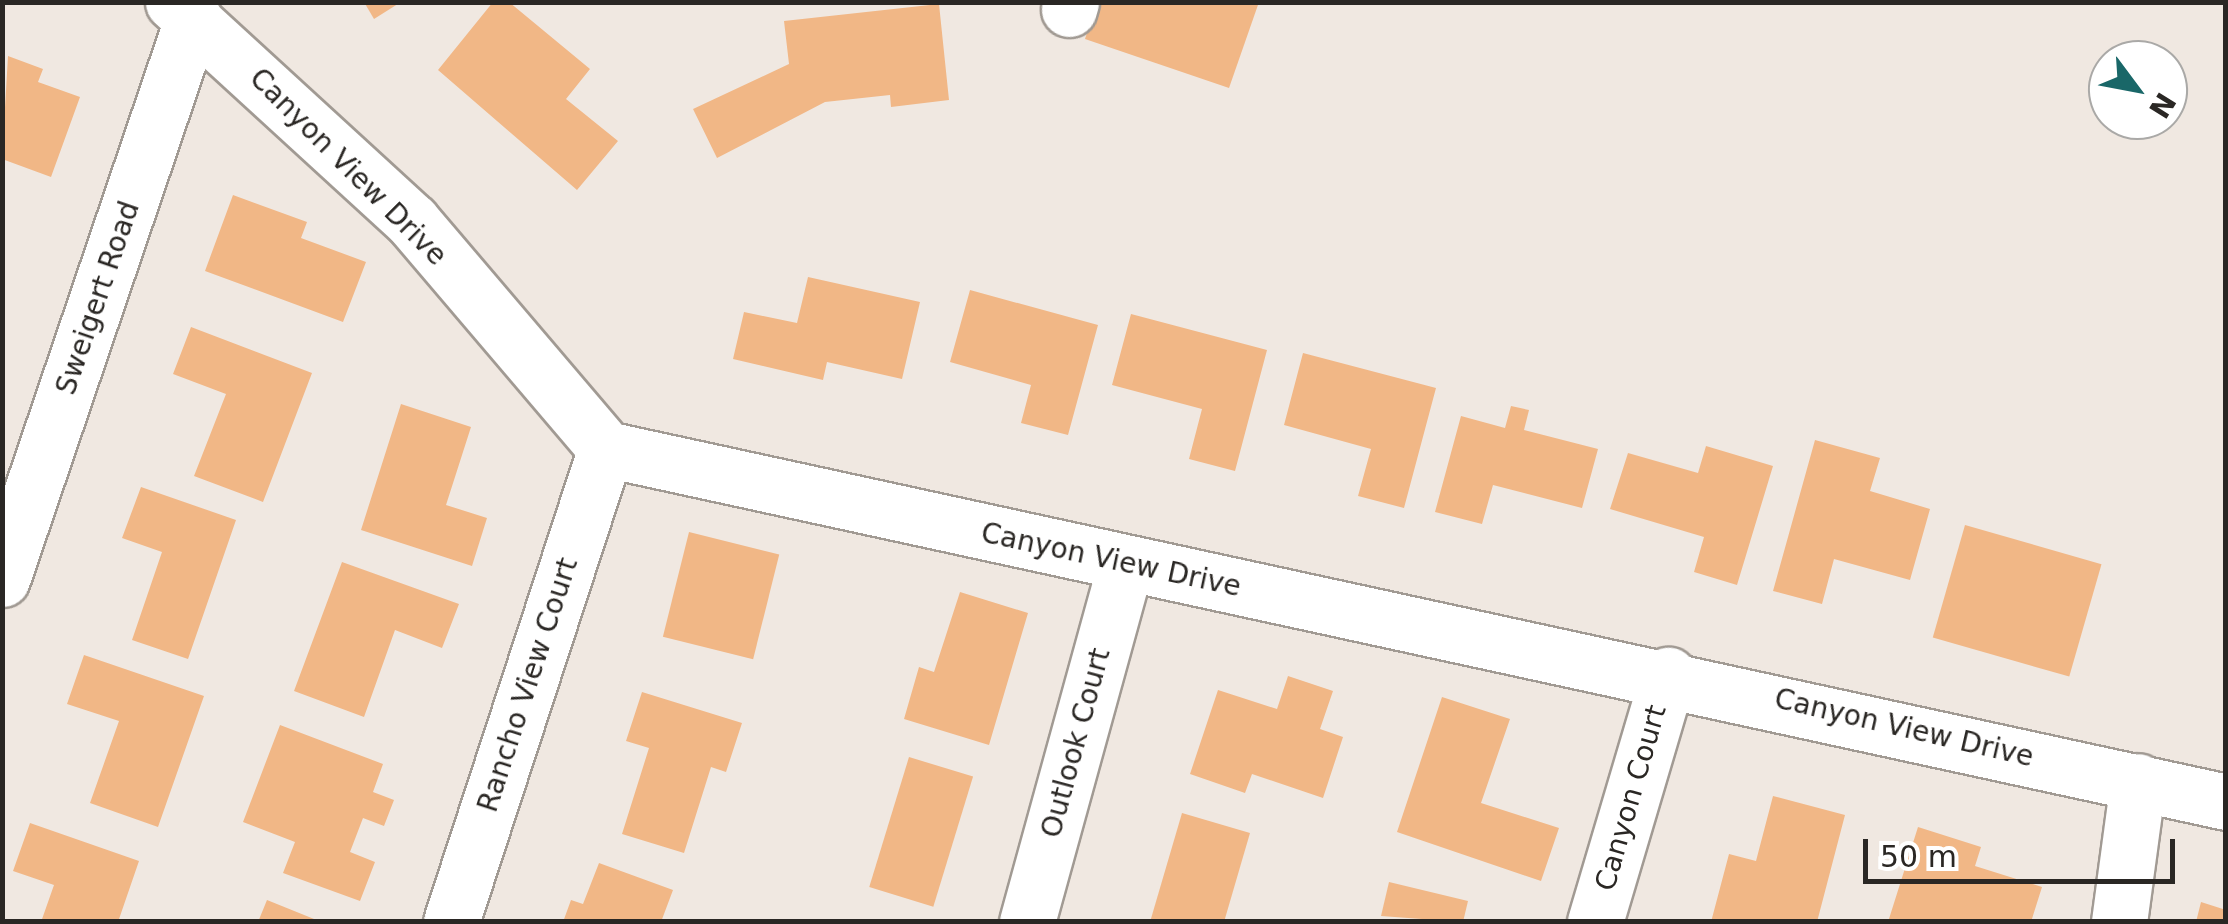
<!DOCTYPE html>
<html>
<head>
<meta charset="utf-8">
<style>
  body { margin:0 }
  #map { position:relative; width:2228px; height:924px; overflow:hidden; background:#f0e8e1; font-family:"DejaVu Sans",sans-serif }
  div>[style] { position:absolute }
  .building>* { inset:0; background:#f1b786; transform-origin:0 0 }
  .roads { filter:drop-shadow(2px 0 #a19a93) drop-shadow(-2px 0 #a19a93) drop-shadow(0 2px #a19a93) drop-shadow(0 -2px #a19a93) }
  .minor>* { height:55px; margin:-27.5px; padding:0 27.5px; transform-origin:27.5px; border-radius:27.5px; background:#fff }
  span { translate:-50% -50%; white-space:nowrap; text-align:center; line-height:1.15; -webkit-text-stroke:10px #fff; paint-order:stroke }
  .street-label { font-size:28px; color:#2a2724 }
  .frame { position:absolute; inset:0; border:5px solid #2a2724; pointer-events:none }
  .north { position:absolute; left:2088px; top:40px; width:100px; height:100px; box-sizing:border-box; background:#fff; border:2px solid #aaa9a7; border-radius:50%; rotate:122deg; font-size:28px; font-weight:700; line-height:40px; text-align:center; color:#2a2724 }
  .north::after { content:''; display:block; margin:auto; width:35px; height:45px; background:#196768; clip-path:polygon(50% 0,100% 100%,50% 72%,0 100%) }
  .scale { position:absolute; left:1863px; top:839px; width:312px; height:45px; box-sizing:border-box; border:5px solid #2a2724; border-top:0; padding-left:12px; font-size:30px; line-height:35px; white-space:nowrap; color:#2a2724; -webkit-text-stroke:8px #fff; paint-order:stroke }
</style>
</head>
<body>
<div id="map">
  <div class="building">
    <i style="clip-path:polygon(364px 2px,401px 2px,374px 19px)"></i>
    <i style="clip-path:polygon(493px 2px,509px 2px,590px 69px,566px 99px,618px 141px,577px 190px,438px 70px)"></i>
    <i style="clip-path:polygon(1097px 2px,1259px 2px,1229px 88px,1085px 39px)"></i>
    <i style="clip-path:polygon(939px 4px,949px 100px,891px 107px,890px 95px,825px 102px,717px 158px,693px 109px,789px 64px,784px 21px)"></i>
    <i style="clip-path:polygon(8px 56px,43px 69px,38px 82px,80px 97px,51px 177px,2px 159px)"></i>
    <i style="clip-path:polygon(233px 195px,307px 222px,301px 238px,366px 262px,343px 322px,205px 271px)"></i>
    <i style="clip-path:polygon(808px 277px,920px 302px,902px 379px,827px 362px,823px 380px,733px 359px,744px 312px,797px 323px)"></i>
    <i style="clip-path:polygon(970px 290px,1098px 325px,1068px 435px,1021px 423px,1031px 385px,950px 362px)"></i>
    <i style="clip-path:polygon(1131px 314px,1267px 350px,1235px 471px,1189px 459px,1202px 409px,1112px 385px)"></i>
    <i style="clip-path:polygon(191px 327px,312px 373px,263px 502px,194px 476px,226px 394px,173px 374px)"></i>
    <i style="clip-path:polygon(1303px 353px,1436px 388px,1404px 508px,1358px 496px,1371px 449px,1284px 425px)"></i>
    <i style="clip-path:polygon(401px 404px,471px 427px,446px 505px,487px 518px,472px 566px,361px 530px)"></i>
    <i style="clip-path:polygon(1511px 406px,1529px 410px,1524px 430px,1598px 449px,1582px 508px,1493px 485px,1482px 524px,1435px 512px,1461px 416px,1505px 428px)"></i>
    <i style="clip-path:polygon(1815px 440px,1880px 458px,1870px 491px,1930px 509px,1910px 580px,1834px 559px,1822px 604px,1773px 591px)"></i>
    <i style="clip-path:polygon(1706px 446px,1773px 466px,1737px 585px,1694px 572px,1704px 537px,1610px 509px,1628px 453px,1698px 473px)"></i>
    <i style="clip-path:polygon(141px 487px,236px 520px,188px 659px,132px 640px,162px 552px,122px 538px)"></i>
    <i style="left:1965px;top:525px;width:142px;height:117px;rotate:16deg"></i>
    <i style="left:689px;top:532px;width:93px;height:108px;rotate:14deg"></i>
    <i style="clip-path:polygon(342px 562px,459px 604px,442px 648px,395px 630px,364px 717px,294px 691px)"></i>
    <i style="clip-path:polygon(960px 592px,1028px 613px,989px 745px,904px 719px,919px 667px,934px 672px)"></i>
    <i style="clip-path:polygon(84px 655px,204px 696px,158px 827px,90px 803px,119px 721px,67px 704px)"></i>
    <i style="clip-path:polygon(1288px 676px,1333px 691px,1320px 729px,1343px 737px,1323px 798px,1252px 774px,1245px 793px,1190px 774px,1218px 690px,1277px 709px)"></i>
    <i style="clip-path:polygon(642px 692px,742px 723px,726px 772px,711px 767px,684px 853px,622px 834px,649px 748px,626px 741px)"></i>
    <i style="clip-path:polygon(1442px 697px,1510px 719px,1481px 803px,1559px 828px,1541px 881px,1397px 832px)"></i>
    <i style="clip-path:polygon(280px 725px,383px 764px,373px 792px,394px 800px,384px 826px,363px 818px,350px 852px,375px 862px,360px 901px,283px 873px,295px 842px,243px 822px)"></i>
    <i style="left:909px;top:757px;width:67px;height:136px;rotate:17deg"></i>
    <i style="clip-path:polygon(1773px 796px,1845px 815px,1817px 922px,1711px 922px,1729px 854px,1756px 861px)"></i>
    <i style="clip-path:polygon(1182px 813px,1250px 833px,1224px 922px,1150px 922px)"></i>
    <i style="clip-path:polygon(30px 823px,139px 861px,118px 922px,41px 922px,54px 885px,13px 871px)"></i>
    <i style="clip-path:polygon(1918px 827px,1981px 847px,1975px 866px,2042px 887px,2031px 922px,1888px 922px)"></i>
    <i style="clip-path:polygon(599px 863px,673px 890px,661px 922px,563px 922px,571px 900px,583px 904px)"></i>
    <i style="clip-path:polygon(1389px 882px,1468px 901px,1463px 922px,1381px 916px)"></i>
    <i style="clip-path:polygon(267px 900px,319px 921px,319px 922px,258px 922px)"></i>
    <i style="clip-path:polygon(2201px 902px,2226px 910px,2226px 922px,2196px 922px)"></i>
  </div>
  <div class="roads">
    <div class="minor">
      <i style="left:173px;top:2px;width:324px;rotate:42.5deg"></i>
      <i style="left:412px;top:221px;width:299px;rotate:49.6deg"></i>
      <i style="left:606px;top:449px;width:1658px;rotate:12.29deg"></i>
      <i style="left:1069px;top:9px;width:7px;rotate:-74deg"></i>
      <i style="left:2px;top:579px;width:594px;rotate:-71.23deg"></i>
      <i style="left:451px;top:922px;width:498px;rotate:-71.9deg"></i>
      <i style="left:1027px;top:922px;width:370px;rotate:-74.6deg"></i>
      <i style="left:1595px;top:922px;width:258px;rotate:-73.5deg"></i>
      <i style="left:2119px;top:922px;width:142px;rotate:-82.3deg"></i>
    </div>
  </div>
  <div class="street-label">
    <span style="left:348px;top:167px;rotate:45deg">Canyon View Drive</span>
    <span style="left:98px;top:298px;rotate:-71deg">Sweigert Road</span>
    <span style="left:1111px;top:560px;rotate:12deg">Canyon View Drive</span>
    <span style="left:528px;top:685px;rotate:-72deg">Rancho View Court</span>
    <span style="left:1904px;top:728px;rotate:13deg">Canyon View Drive</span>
    <span style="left:1076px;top:743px;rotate:-75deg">Outlook Court</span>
    <span style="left:1631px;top:798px;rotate:-74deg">Canyon Court</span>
  </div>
  <div class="frame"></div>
  <div class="north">N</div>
  <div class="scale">50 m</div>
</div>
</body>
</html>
